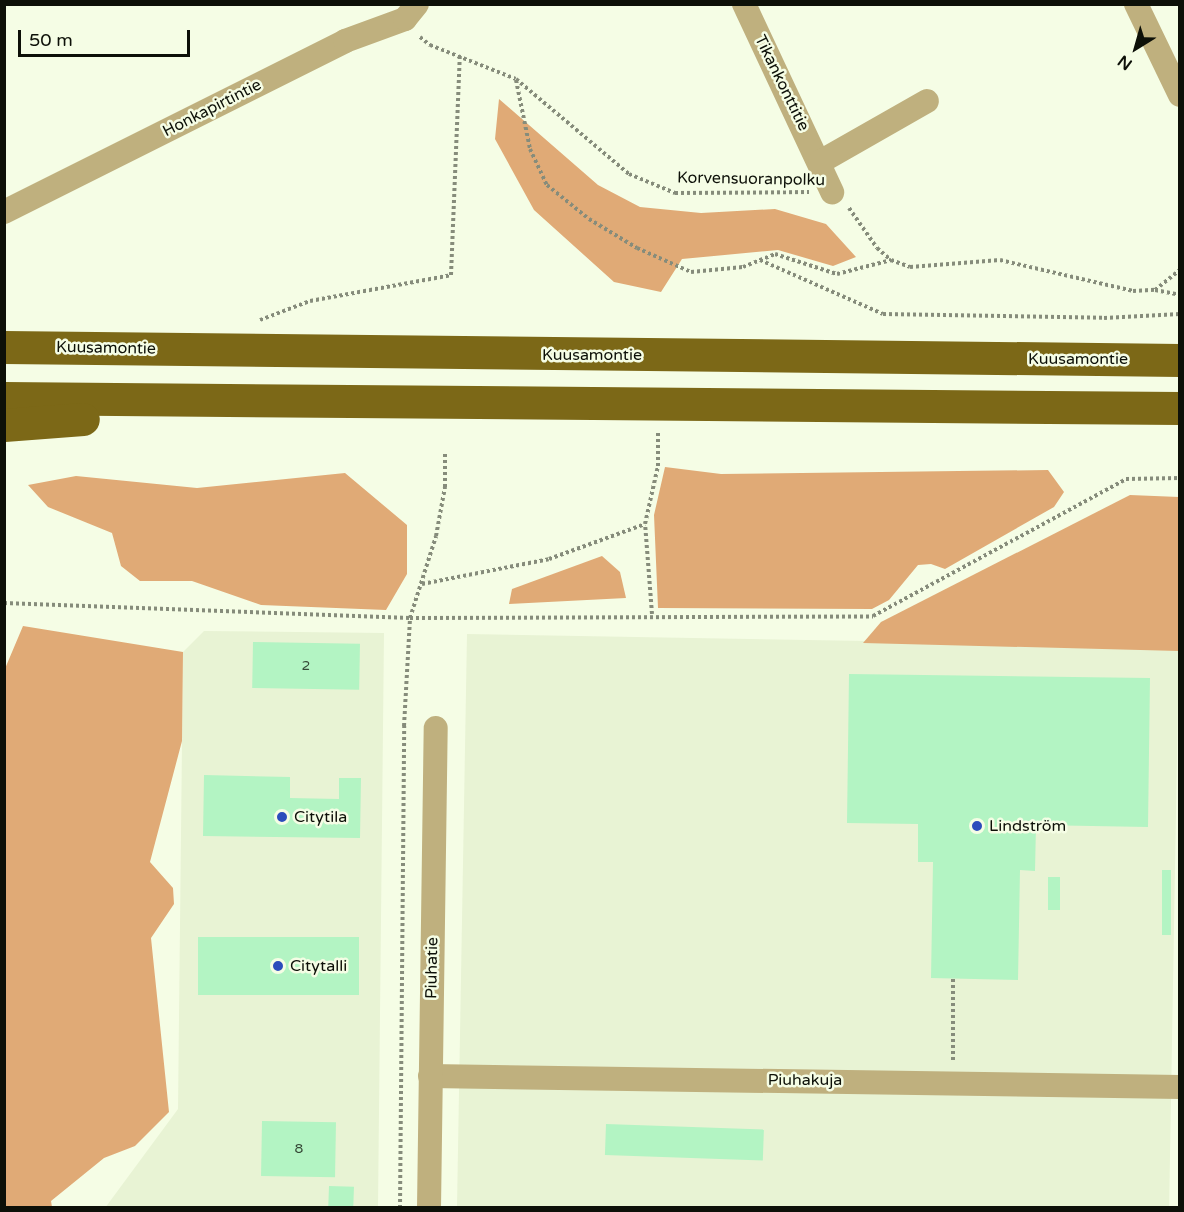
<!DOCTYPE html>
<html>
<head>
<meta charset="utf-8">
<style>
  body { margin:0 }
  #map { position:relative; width:1184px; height:1212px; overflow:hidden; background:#f5fde5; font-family:"Varela Round",sans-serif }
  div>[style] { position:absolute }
  .built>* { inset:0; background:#e8f3d4; transform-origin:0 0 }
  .forest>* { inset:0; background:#e0aa76 }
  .building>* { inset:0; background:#b3f4c3; transform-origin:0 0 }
  .path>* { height:4px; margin-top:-2px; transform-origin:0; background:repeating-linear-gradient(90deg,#868c7b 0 3px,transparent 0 6px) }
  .minor>* { height:24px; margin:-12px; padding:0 12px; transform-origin:12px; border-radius:12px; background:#bfb07e }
  .trunk>* { height:33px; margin:-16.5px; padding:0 16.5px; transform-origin:16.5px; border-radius:16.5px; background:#7c6817 }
  .dots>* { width:16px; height:16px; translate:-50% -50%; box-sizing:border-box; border:3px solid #f5fde5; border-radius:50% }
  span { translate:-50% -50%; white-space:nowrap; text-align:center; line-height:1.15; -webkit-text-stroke:5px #f5fde5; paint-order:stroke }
  .number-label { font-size:14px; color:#364937 }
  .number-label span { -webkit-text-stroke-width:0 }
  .street-label { font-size:16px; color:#0d1008 }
  .poi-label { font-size:16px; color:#0d1008 }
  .left { translate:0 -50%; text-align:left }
  .frame { position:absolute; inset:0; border:6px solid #0d1008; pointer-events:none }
  .north { position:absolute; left:1106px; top:18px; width:60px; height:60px; -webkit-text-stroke:4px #f5fde5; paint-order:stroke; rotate:217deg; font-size:16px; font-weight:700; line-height:24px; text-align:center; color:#0d1008 }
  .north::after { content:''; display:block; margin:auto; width:21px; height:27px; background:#0d1008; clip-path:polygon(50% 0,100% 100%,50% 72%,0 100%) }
  .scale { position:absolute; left:18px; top:30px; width:172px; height:27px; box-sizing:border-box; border:3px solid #0d1008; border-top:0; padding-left:8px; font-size:18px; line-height:21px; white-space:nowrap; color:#0d1008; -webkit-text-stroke:4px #f5fde5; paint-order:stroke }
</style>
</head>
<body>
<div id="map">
  <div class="built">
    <i style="clip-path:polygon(204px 631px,384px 633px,378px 1207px,105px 1208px,178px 1109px,183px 652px)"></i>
    <i style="left:467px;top:634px;width:712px;height:574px;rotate:1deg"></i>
  </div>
  <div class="forest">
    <i style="clip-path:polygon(499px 99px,598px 185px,640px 207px,701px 213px,775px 209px,826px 224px,856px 257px,833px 266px,778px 250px,682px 259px,661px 292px,614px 282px,534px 210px,495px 139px)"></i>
    <i style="clip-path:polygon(665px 467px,721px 474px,1048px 470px,1064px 492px,1054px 507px,945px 569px,931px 564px,918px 565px,889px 600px,872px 609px,658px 608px,654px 515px)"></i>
    <i style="clip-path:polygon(345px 473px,407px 525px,407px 574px,386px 610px,261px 605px,192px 581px,140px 581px,121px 566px,112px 533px,48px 507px,28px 485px,76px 476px,197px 488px)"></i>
    <i style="clip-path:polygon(1130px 495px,1179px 497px,1179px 651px,863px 643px,881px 622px)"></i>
    <i style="clip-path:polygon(602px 556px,620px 572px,626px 598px,509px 604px,512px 589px)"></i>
    <i style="clip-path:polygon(23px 626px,183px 652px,182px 741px,150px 862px,173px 888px,174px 904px,151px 938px,169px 1112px,135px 1146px,104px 1158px,51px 1201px,52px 1207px,5px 1207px,4px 671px)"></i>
  </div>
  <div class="building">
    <i style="left:253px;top:642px;width:107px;height:46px;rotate:1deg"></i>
    <i style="clip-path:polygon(849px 674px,1150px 678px,1148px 827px,1036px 825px,1035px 871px,1020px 870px,1018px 980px,931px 978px,933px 862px,918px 862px,918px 824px,847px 823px)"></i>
    <i style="clip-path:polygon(204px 775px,290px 777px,290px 798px,339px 799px,339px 778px,361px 778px,360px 838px,203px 836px)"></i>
    <i style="left:1162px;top:870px;width:9px;height:65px"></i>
    <i style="left:1048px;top:877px;width:12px;height:33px"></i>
    <i style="left:198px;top:937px;width:161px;height:58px"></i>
    <i style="left:262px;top:1121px;width:74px;height:55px;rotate:1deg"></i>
    <i style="left:606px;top:1124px;width:158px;height:31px;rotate:2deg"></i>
    <i style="left:329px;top:1186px;width:25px;height:22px;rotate:2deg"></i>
  </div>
  <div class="path">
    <i style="left:420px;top:37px;width:13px;rotate:39deg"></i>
    <i style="left:430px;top:45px;width:92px;rotate:21.6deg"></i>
    <i style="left:516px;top:79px;width:148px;rotate:40.1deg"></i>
    <i style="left:629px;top:174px;width:50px;rotate:22.4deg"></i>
    <i style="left:675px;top:193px;width:134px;rotate:-0.4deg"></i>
    <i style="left:516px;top:80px;width:70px;rotate:78.5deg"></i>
    <i style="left:530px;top:149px;width:40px;rotate:65deg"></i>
    <i style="left:547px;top:185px;width:54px;rotate:39deg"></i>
    <i style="left:589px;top:219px;width:56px;rotate:31.1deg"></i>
    <i style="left:637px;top:248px;width:59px;rotate:24deg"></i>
    <i style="left:691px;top:272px;width:52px;rotate:-5.5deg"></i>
    <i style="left:743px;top:267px;width:35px;rotate:-22deg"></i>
    <i style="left:775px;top:254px;width:65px;rotate:17.9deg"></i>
    <i style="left:837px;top:274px;width:56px;rotate:-14.5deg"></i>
    <i style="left:849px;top:208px;width:49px;rotate:55deg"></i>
    <i style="left:877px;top:248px;width:18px;rotate:41deg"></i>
    <i style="left:891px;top:260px;width:20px;rotate:20deg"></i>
    <i style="left:910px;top:267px;width:90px;rotate:-4.4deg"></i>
    <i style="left:1000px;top:260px;width:137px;rotate:13.1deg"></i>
    <i style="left:1133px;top:291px;width:22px;rotate:-3deg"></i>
    <i style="left:1155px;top:290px;width:32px;rotate:-39deg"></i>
    <i style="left:760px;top:260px;width:134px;rotate:23.7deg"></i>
    <i style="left:883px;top:314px;width:221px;rotate:1deg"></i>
    <i style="left:1104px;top:318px;width:76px;rotate:-3deg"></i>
    <i style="left:1155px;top:290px;width:25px;rotate:11deg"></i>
    <i style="left:260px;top:320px;width:53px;rotate:-20.8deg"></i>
    <i style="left:310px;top:301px;width:143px;rotate:-10.4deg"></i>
    <i style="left:451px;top:275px;width:220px;rotate:-87.7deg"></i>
    <i style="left:422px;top:584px;width:129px;rotate:-11.1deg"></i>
    <i style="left:549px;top:559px;width:102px;rotate:-20deg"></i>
    <i style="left:4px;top:603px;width:406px;rotate:2.1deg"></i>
    <i style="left:410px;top:618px;width:463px;rotate:-0.2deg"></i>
    <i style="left:873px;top:616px;width:288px;rotate:-28.4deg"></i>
    <i style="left:1126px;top:479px;width:54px;rotate:-1.1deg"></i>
    <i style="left:652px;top:614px;width:90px;rotate:-94.4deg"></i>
    <i style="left:645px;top:524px;width:59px;rotate:-77.4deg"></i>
    <i style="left:658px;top:466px;width:35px;rotate:-90deg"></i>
    <i style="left:953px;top:979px;width:83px;rotate:90deg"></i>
    <i style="left:400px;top:1208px;width:482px;rotate:-89.5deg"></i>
    <i style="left:404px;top:726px;width:108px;rotate:-86.8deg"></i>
    <i style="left:410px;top:618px;width:86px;rotate:-72.4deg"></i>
    <i style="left:436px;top:536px;width:50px;rotate:-79.6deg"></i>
    <i style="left:445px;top:487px;width:33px;rotate:-90deg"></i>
  </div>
  <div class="minor">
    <i style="left:744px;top:4px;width:208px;rotate:64.9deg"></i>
    <i style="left:1136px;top:4px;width:101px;rotate:64.2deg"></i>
    <i style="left:820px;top:162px;width:123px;rotate:-29.7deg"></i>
    <i style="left:4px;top:212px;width:381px;rotate:-26.6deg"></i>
    <i style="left:345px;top:41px;width:64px;rotate:-20.1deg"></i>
    <i style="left:405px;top:19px;width:19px;rotate:-51deg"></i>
    <i style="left:430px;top:1076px;width:750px;rotate:0.84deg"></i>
    <i style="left:429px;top:1208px;width:480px;rotate:-89.2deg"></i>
  </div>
  <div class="trunk">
    <i style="left:4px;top:347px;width:1176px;rotate:0.63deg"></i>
    <i style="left:4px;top:398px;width:1176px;rotate:0.49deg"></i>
    <i style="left:4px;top:425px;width:79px;rotate:-4.3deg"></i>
  </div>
  <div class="dots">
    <i style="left:282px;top:817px;background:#2c4cbc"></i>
    <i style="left:977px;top:826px;background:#2c4cbc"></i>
    <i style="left:278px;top:966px;background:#2c4cbc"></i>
  </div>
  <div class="number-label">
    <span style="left:306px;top:666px">2</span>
    <span style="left:299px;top:1149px">8</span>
  </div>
  <div class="street-label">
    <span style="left:782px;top:83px;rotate:64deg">Tikankonttitie</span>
    <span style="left:212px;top:108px;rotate:-27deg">Honkapirtintie</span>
    <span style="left:751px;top:179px;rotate:1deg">Korvensuoranpolku</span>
    <span style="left:106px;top:348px;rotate:1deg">Kuusamontie</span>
    <span style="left:592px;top:355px">Kuusamontie</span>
    <span style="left:1078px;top:359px">Kuusamontie</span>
    <span style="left:432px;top:968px;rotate:-89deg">Piuhatie</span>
    <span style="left:805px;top:1080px">Piuhakuja</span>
  </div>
  <div class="poi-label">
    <span class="left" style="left:294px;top:817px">Citytila</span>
    <span class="left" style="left:989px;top:826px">Lindström</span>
    <span class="left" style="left:290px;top:966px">Citytalli</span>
  </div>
  <div class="frame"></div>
  <div class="north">N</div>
  <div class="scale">50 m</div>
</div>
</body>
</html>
